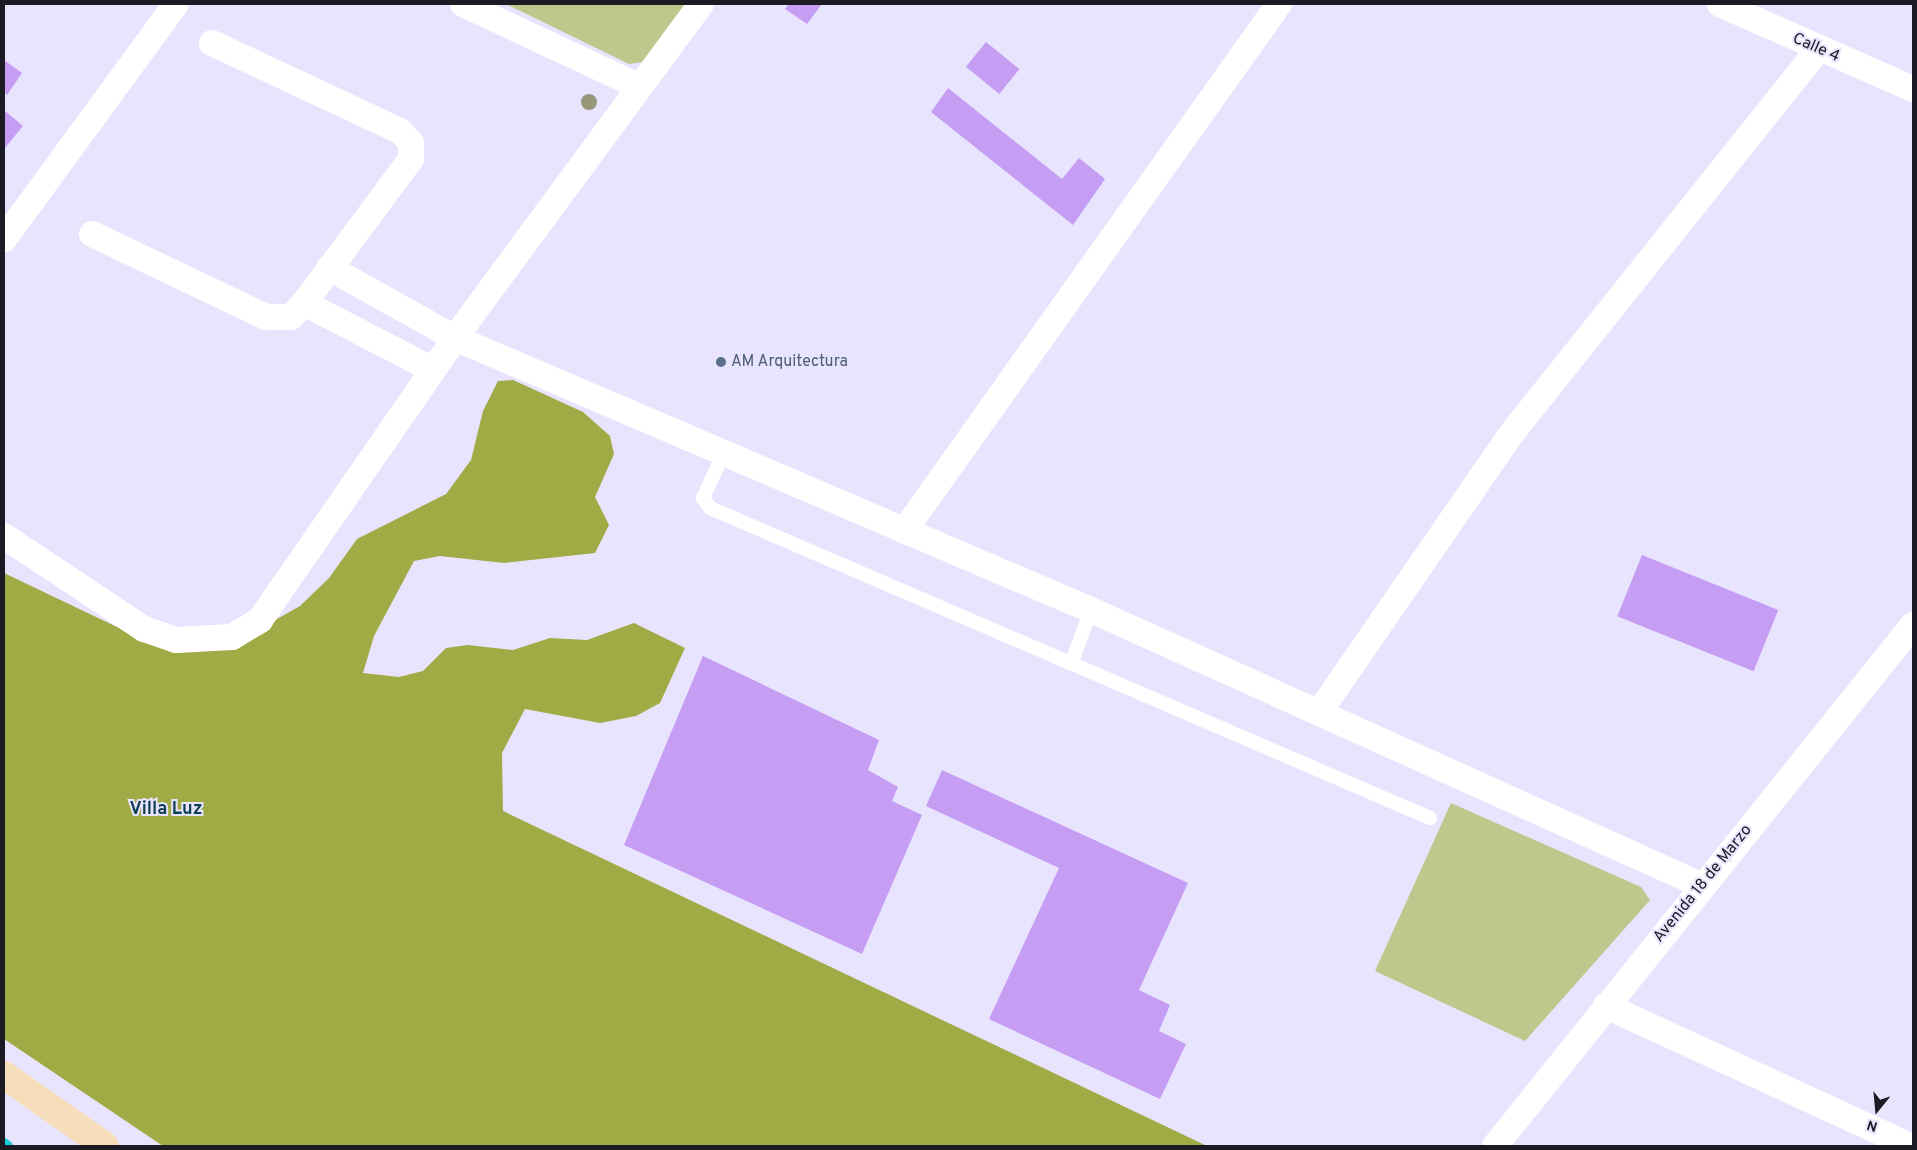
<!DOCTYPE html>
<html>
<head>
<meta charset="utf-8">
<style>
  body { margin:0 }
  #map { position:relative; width:1917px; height:1150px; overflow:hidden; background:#e8e4fe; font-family:Overpass,sans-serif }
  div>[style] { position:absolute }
  .green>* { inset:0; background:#bec78c }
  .forest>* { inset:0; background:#a0ab45 }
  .stream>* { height:10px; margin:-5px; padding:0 5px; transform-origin:5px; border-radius:5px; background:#1cccd8 }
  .building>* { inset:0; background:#c59df3; transform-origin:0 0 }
  .lane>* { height:14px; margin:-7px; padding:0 7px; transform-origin:7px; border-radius:7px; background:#fff }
  .street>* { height:26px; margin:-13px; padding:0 13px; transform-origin:13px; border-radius:13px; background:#fff }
  .secondary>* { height:28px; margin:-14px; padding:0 14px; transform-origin:14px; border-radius:14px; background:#f7deba }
  .trees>* { width:16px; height:16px; margin:-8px; border-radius:50%; background:#969879 }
  .dots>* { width:14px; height:14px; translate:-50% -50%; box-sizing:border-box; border:2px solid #e8e4fe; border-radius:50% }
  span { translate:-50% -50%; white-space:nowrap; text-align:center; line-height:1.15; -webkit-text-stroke:4px #e8e4fe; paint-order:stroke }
  .street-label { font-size:16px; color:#1c1b24 }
  .service-label { font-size:16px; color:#4e5e75 }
  .left { translate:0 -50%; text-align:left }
  .neighbourhood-label { font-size:18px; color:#0e3e51; font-weight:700 }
  .frame { position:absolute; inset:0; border:5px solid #1c1b24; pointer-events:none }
  .north { position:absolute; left:1852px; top:1085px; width:50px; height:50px; -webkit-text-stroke:4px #e8e4fe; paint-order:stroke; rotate:197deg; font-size:14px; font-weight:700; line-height:20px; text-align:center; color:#1c1b24 }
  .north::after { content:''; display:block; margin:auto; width:18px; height:22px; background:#1c1b24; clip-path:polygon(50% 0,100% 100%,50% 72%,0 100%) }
</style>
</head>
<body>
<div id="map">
  <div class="green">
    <i style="clip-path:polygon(506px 4px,695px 4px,656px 60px,629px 64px)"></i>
    <i style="clip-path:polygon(1451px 803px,1641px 887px,1650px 900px,1525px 1041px,1375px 971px)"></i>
  </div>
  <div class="forest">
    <i style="clip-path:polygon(513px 380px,583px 412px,610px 436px,614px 454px,595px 497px,609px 525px,595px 553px,504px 563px,440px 556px,414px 561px,374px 636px,363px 673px,399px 677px,423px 671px,446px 648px,468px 645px,513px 650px,550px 638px,587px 640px,634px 623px,685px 648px,660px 703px,636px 716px,600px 723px,525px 709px,502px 753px,503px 811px,1207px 1146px,163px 1146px,4px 1039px,4px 573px,138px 637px,238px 641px,300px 606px,329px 578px,357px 539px,446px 494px,471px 460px,483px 411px,498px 381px)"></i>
  </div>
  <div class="stream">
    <i style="left:4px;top:1143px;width:5px;rotate:37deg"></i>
  </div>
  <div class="building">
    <i style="clip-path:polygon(789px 4px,822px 4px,807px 24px,785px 9px)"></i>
    <i style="left:986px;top:42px;width:43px;height:32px;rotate:39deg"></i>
    <i style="clip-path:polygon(4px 60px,22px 73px,7px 95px,4px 92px)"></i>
    <i style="clip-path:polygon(948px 88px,1062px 179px,1079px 158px,1105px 179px,1073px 225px,931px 112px)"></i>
    <i style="clip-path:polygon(4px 110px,23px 126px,4px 149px)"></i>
    <i style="left:1642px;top:555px;width:147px;height:66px;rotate:22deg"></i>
    <i style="clip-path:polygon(703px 656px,879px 740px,868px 770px,898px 787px,892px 801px,922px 815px,862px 954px,624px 845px)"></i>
    <i style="clip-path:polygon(942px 770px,1188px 883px,1139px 990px,1170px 1005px,1159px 1031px,1186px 1044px,1160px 1099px,989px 1019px,1059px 868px,926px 806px)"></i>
  </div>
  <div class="lane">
    <i style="left:724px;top:453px;width:50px;rotate:115deg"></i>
    <i style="left:703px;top:498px;width:12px;rotate:55deg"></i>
    <i style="left:710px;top:508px;width:784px;rotate:23.29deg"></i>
    <i style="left:1071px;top:664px;width:58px;rotate:-69.7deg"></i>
  </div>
  <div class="street">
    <i style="left:463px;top:4px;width:195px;rotate:25.1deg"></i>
    <i style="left:701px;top:4px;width:415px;rotate:126.4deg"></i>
    <i style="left:455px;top:338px;width:692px;rotate:23.16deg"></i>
    <i style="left:1091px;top:610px;width:669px;rotate:24.27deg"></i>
    <i style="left:1720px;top:4px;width:211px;rotate:23.8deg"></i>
    <i style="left:212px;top:43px;width:208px;rotate:25.1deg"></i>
    <i style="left:400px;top:131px;width:16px;rotate:47deg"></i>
    <i style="left:411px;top:143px;width:16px;rotate:90deg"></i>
    <i style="left:411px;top:159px;width:179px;rotate:126.6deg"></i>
    <i style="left:92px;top:234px;width:193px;rotate:25.5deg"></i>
    <i style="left:266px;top:317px;width:25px"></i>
    <i style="left:291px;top:317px;width:19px;rotate:-47deg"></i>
    <i style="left:304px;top:303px;width:145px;rotate:27.4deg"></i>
    <i style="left:4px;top:239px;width:291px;rotate:-53.8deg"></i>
    <i style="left:904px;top:531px;width:647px;rotate:-54.57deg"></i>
    <i style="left:4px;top:536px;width:168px;rotate:33.6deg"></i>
    <i style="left:144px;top:629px;width:34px;rotate:19deg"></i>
    <i style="left:176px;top:640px;width:56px;rotate:-3.1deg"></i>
    <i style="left:232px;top:637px;width:33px;rotate:-31deg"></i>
    <i style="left:260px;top:620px;width:343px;rotate:-55.3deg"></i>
    <i style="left:455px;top:338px;width:144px;rotate:-150.9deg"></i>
    <i style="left:1320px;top:711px;width:331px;rotate:-55.4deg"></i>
    <i style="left:1508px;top:438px;width:498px;rotate:-51.4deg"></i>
    <i style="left:1606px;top:1006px;width:335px;rotate:24.7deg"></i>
    <i style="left:1495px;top:1146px;width:668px;rotate:-51.26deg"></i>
  </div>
  <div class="secondary">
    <i style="left:4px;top:1075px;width:123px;rotate:35.1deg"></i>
  </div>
  <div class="trees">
    <i style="left:589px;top:102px"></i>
  </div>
  <div class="dots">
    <i style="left:721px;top:362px;background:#5c6f8a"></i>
  </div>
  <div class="street-label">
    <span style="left:1816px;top:48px;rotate:24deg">Calle 4</span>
    <span style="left:1703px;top:884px;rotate:-51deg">Avenida 18 de Marzo</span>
  </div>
  <div class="service-label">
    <span class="left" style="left:731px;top:362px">AM Arquitectura</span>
  </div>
  <div class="neighbourhood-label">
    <span style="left:166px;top:810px">Villa Luz</span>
  </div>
  <div class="frame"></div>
  <div class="north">N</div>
</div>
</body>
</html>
